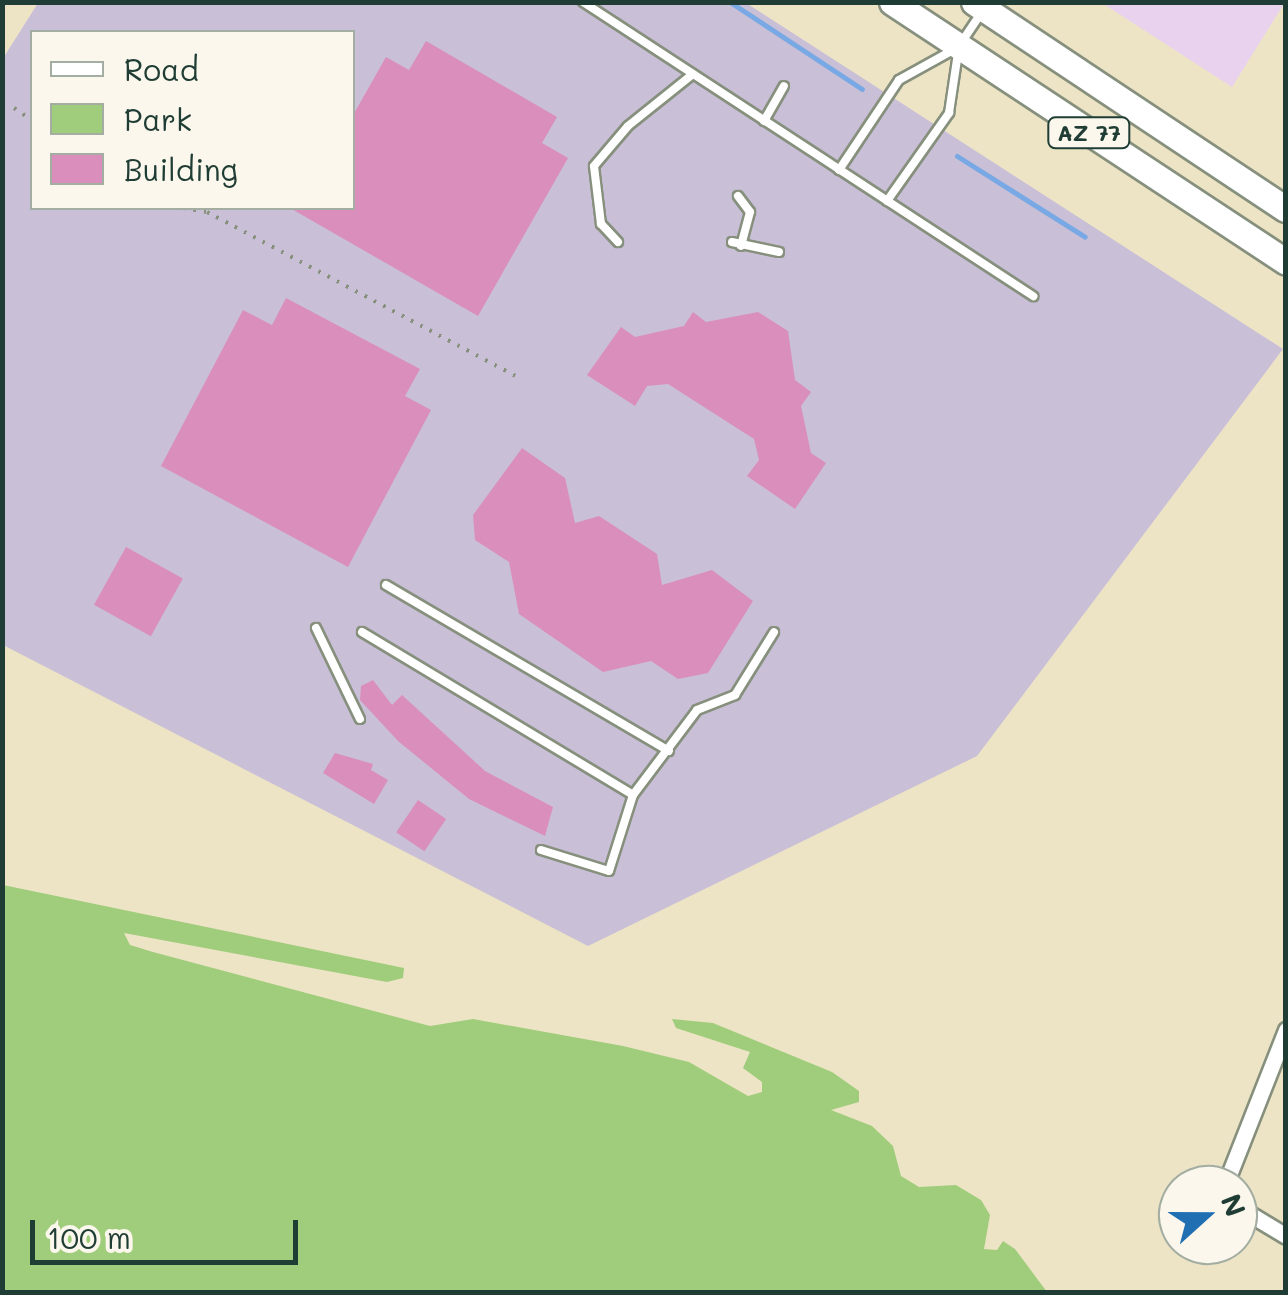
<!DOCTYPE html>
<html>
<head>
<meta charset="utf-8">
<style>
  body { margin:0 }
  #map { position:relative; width:1288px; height:1295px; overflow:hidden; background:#ede4c6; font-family:Mali,sans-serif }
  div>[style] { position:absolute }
  .built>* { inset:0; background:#e8d2ee }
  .industrial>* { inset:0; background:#c9bfd7 }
  .green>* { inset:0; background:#a0cd7b }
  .stream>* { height:5px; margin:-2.5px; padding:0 2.5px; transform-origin:2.5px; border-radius:2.5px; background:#79a9e4 }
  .building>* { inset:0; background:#da8ebc; transform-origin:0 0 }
  .path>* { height:4px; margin-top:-2px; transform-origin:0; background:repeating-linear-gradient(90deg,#86907d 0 2.5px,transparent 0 10.5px) }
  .roads { filter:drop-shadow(2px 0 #86907d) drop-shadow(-2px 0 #86907d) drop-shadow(0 2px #86907d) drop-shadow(0 -2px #86907d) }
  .service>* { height:8px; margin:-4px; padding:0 4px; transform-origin:4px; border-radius:4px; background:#fff }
  .minor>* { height:15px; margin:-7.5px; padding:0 7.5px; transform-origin:7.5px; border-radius:7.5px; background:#fff }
  .trunk>* { height:25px; margin:-12.5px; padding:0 12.5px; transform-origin:12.5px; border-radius:12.5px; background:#fff }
  span { translate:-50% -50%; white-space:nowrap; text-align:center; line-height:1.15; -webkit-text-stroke:10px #fbf7ec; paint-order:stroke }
  .shield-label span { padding:2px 8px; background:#fbf7ec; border:2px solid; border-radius:8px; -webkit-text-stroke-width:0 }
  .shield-label { font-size:22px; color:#1f3d34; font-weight:700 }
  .frame { position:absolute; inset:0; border:5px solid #1f3d34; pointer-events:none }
  .legend { position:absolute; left:30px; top:30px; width:325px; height:180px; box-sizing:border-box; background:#fbf7ec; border:2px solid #a3ada2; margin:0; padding:12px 18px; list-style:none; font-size:30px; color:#1f3d34 }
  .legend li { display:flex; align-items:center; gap:20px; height:50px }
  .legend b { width:50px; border:2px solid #a3ada2 }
  .north { position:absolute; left:1158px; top:1165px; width:100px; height:100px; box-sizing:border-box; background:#fbf7ec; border:2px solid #a3ada2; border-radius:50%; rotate:69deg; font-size:28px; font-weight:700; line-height:40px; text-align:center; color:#1f3d34 }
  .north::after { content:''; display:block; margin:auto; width:35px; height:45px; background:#1f6fb2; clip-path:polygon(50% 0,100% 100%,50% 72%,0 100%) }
  .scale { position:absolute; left:30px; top:1220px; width:268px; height:45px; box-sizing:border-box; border:5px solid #1f3d34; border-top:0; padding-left:12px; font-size:30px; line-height:35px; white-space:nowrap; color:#1f3d34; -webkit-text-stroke:8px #fbf7ec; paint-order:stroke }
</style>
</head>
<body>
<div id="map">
  <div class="built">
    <i style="clip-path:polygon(1285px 2px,1232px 87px,1102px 3px,1102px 2px)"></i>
  </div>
  <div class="industrial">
    <i style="clip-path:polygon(evenodd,38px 3px,746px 3px,1283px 349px,977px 756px,588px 946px,3px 645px,2px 60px,38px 3px,32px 32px,352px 32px,352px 208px,32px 208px,32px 32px)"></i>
  </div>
  <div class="green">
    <i style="clip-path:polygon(3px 885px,404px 968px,403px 978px,387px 982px,124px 933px,130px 945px,153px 952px,430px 1026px,473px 1019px,623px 1046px,689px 1062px,748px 1096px,762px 1092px,762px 1082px,743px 1068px,750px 1052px,676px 1028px,672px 1019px,713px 1023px,832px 1072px,859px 1091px,859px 1102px,831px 1110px,872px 1126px,893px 1146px,901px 1176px,919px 1187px,956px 1185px,981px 1200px,990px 1215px,984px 1249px,997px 1250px,1003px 1241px,1015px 1249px,1047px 1292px,3px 1292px)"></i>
  </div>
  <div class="stream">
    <i style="left:730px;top:2px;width:158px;rotate:33.4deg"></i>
    <i style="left:957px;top:156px;width:151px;rotate:32.3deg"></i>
  </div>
  <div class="building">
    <i style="clip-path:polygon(426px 41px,557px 117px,542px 143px,568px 158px,478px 316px,290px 208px,352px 208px,352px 117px,386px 57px,409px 70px)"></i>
    <i style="clip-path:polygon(286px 298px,420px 369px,405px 396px,431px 410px,348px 567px,161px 466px,243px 310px,272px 325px)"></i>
    <i style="clip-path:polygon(693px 312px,706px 322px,758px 312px,788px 331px,795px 380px,811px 392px,801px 406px,811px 453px,826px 463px,795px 509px,747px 476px,759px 460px,754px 439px,668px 384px,647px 386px,635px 406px,587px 375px,621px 327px,635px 337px,684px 326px)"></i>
    <i style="clip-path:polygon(522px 448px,565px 478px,575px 523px,599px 516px,657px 554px,662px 585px,712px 570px,753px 601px,708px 673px,678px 679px,651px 661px,603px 672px,519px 614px,509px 562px,475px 540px,473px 515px)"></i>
    <i style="left:126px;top:547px;width:65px;height:66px;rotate:29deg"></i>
    <i style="clip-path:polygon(373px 680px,392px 705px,402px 695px,485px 771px,553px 807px,545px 836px,469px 799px,398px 741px,360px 700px,361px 686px)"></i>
    <i style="clip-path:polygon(335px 753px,373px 764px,371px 770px,388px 780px,374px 804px,323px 773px)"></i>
    <i style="left:418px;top:800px;width:34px;height:39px;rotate:34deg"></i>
  </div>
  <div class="path">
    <i style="left:14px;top:108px;width:22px;rotate:34deg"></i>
    <i style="left:183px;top:208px;width:24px;rotate:9deg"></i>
    <i style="left:207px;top:212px;width:349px;rotate:28deg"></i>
  </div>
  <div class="roads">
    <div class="service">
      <i style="left:583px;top:2px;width:538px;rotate:33.16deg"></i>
      <i style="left:764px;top:121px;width:40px;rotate:-60.3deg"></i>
      <i style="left:839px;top:170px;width:108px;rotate:-56.3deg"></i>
      <i style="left:899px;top:80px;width:64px;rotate:-29deg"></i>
      <i style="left:738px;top:196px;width:20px;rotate:53deg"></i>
      <i style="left:750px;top:212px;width:35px;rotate:105deg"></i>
      <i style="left:887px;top:201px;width:108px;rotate:-54.8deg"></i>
      <i style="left:949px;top:113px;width:68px;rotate:-81.5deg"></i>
      <i style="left:959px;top:46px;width:40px;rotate:-56deg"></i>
      <i style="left:618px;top:242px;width:25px;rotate:-133deg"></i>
      <i style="left:601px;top:224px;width:58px;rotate:-96.9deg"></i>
      <i style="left:594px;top:166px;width:52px;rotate:-49.6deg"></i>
      <i style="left:628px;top:126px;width:83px;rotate:-38.7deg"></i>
      <i style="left:732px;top:242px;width:48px;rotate:12deg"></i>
      <i style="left:386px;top:585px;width:328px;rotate:30.4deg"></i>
      <i style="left:316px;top:628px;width:101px;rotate:64.2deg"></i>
      <i style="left:362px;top:632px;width:316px;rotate:31deg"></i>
      <i style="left:633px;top:795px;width:106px;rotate:-53deg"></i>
      <i style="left:697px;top:710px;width:41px;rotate:-21.5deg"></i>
      <i style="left:735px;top:695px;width:74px;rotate:-58.2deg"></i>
      <i style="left:541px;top:850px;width:71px;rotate:17.2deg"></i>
      <i style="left:609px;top:871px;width:80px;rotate:-72.5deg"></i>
    </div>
    <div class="minor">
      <i style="left:1225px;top:1185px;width:167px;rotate:-68.5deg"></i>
      <i style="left:1238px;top:1207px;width:56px;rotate:31.1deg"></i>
    </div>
    <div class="trunk">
      <i style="left:892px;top:2px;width:472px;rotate:33.4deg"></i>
      <i style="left:974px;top:2px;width:374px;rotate:33.6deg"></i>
    </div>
  </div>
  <div class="shield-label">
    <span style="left:1089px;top:133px">AZ 77</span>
  </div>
  <div class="frame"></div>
  <ul class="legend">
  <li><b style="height:12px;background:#fff"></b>Road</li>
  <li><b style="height:28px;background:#a0cd7b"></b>Park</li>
  <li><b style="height:28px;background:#da8ebc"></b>Building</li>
  </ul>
  <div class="north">N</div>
  <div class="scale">100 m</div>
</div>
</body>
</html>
